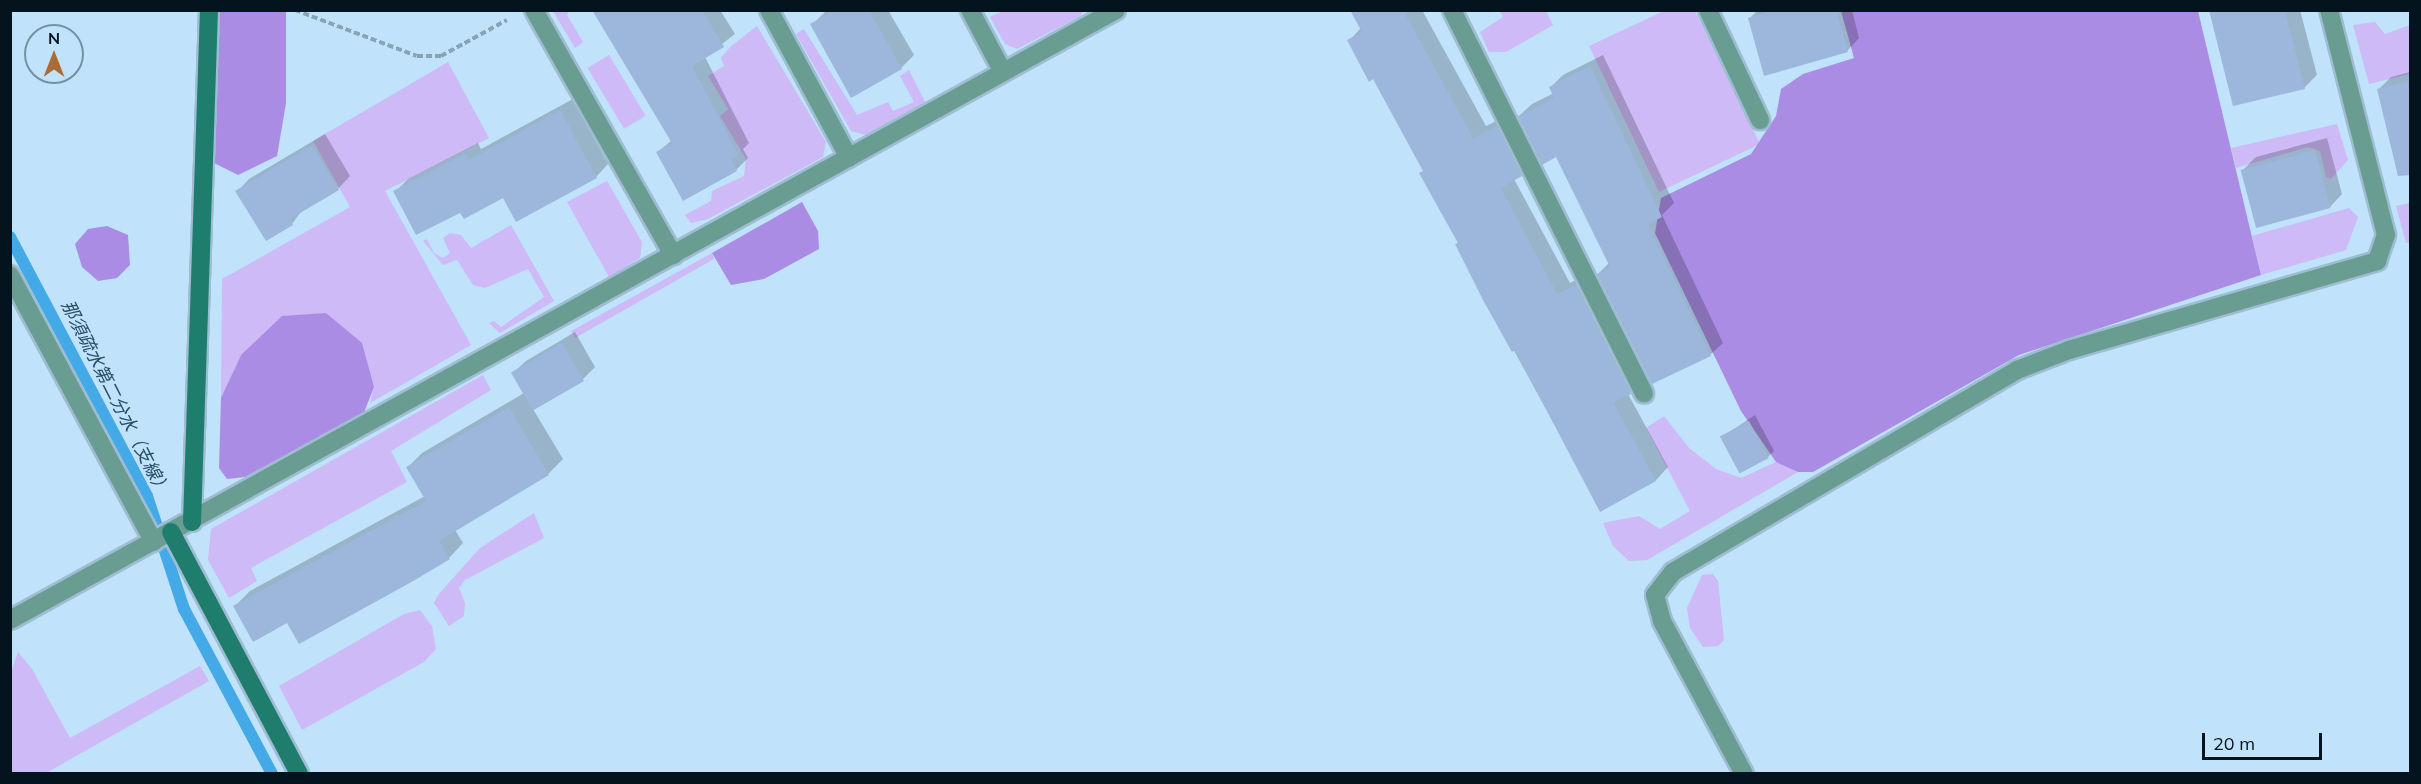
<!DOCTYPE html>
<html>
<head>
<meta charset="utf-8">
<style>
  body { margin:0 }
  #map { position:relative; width:2421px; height:784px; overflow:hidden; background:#c0e2fa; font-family:Mulish,"Noto Sans JP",sans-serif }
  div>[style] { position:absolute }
  .green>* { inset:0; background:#cdbaf7; transform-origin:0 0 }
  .forest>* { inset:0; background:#aa8ce4 }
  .shadow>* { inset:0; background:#0003 }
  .stream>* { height:12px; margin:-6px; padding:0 6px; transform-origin:6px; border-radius:6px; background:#44aae7 }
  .building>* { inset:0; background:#9db6dc; transform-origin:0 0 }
  .path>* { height:4px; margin-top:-2px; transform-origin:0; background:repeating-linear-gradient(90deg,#87a3b7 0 6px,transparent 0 9px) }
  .roads { filter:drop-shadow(2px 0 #9ebdd2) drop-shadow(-2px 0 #9ebdd2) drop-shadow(0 2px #9ebdd2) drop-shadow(0 -2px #9ebdd2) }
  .lane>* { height:18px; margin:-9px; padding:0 9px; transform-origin:9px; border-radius:9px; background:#699d91 }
  .street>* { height:18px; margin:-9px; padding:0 9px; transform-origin:9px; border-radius:9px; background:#699d91 }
  .secondary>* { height:18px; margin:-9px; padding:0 9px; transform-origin:9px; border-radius:9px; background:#1f7d6d }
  span { translate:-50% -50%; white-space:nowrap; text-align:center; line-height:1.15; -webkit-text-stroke:5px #c0e2fa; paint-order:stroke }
  .water-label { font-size:18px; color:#254e68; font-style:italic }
  .frame { position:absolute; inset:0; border:12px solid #04141e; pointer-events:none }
  .north { position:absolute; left:24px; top:24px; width:60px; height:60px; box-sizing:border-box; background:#c0e2fa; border:2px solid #7590a2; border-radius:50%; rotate:0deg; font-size:16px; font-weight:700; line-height:24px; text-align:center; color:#04141e }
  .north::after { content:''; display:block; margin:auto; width:21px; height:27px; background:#ab6b34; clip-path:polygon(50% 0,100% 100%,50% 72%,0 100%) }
  .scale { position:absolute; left:2202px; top:733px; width:120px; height:27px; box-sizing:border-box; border:3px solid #04141e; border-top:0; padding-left:8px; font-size:18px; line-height:21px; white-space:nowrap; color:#04141e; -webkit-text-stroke:4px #c0e2fa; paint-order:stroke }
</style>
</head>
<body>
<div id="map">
  <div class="green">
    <i style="clip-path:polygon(553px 11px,569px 11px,567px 15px,583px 42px,575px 48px)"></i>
    <i style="clip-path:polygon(1003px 11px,1003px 10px,1083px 11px,1081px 16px,1017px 49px,1005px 44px,990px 17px)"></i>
    <i style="clip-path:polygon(1500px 11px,1546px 11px,1553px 25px,1506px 52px,1489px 52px,1480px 32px,1503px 17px)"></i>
    <i style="clip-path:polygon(1664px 11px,1695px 11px,1760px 144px,1659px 192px,1589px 46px)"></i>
    <i style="clip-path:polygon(2375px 22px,2385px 34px,2410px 25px,2410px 74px,2369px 84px,2353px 25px)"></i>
    <i style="clip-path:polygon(757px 26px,826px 142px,823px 157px,708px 219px,691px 223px,685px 215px,711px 201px,712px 191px,744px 176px,746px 159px,720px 116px,728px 109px,708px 76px,724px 66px,721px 58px,730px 47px)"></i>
    <i style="clip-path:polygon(804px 29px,857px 115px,888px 102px,893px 111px,914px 102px,900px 76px,909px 70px,925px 102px,866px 135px,851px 131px,796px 34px)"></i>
    <i style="left:609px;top:55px;width:71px;height:25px;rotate:59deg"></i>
    <i style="clip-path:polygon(448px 62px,489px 138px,385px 191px,471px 345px,370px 403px,374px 387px,241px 355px,221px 398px,222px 279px,350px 207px,313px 141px)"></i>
    <i style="clip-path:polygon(2337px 124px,2348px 160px,2331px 179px,2326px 177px,2320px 151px,2308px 147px,2236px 168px,2231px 148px)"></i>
    <i style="clip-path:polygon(607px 181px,642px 242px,640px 258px,609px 277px,567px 202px)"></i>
    <i style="clip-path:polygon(2410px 203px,2410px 242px,2406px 243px,2396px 206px)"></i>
    <i style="clip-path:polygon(2349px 208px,2358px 217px,2346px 250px,2261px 275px,2252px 236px)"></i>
    <i style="clip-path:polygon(511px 225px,554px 301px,500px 333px,489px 323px,494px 321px,501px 327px,544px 297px,528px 269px,485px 288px,473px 285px,457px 260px,443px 265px,423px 241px,427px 239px,434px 253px,443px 258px,450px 253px,443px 238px,450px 233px,461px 235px,471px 248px)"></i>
    <i style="clip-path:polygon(712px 253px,714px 259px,575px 338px,571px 331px)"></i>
    <i style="clip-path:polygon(483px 375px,491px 390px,391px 451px,407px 482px,251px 568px,257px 581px,229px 598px,208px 560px,211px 529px)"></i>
    <i style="clip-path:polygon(1664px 416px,1689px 448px,1716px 469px,1741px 478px,1776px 462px,1798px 472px,1647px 560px,1629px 561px,1613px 546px,1603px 523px,1639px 516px,1660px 529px,1690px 511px,1646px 428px)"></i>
    <i style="clip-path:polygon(534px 513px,544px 538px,465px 580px,459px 588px,465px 603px,464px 616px,449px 626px,434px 603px,438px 595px,480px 548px)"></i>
    <i style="clip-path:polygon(1713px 574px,1718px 581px,1724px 640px,1718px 646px,1703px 647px,1690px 628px,1687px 608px,1702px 575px)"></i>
    <i style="clip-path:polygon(420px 610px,432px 626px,436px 649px,424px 662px,302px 730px,279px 686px,404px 614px)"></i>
    <i style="clip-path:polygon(18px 652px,32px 669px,70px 738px,200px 666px,209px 681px,46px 773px,11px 773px,11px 672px)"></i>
  </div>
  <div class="forest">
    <i style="clip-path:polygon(219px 11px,286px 11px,286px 103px,277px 156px,238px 175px,214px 163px)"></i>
    <i style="clip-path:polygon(1841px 11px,2198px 11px,2261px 275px,2019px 355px,1813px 472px,1798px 472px,1776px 462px,1741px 411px,1655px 233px,1661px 198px,1751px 154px,1776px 116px,1781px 89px,1803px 74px,1854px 58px)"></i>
    <i style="clip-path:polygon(802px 202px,818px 231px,819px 249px,764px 279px,731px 285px,712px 253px)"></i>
    <i style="clip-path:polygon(107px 226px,128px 235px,130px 265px,117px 278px,98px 281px,82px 267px,75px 244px,88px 229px)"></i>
    <i style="clip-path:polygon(326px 313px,362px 343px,374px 387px,363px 415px,245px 477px,227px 479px,219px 468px,221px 398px,241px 355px,282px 316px)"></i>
  </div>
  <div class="shadow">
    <i style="clip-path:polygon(594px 10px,720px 10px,735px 34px,705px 57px,749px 143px,743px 149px,748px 158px,736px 170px,684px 199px,658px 152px,672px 140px)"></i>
    <i style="clip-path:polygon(827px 10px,888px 10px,914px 55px,901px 68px,852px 96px,812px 25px)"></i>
    <i style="clip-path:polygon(1352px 10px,1422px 10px,1486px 126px,1510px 114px,1534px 162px,1514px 179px,1570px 283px,1589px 273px,1643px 380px,1628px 394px,1668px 467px,1656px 480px,1601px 510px,1456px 244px,1459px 242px,1424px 170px,1374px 77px,1349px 41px,1361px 28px)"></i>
    <i style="clip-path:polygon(1758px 10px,1852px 10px,1859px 38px,1847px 51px,1750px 18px)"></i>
    <i style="clip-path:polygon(2211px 10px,2300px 10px,2317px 75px,2304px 88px)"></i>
    <i style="clip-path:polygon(1603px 55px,1674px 203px,1662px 215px,1723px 343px,1710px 355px,1598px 274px,1609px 263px,1557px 155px,1519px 116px,1532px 104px,1554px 93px,1551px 87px,1563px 75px)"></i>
    <i style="clip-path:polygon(2410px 72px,2410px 121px,2388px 126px,2379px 89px,2391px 77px)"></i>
    <i style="clip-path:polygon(573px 99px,608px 164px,596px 177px,504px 196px,461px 211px,395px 192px,408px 179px,478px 143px,481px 149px)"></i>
    <i style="clip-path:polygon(325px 134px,350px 176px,338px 189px,303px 209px,292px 224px,237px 192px,249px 179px)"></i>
    <i style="clip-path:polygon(2327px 138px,2342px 194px,2330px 207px,2243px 170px,2256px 157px)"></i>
    <i style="clip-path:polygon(575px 332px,595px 367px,583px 379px,533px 409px,563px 459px,548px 474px,455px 530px,463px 543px,449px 558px,288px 621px,235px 606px,250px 591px,425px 496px,408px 467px,422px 453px,524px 393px,513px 373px,526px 361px)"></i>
    <i style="clip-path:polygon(1755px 415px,1774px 451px,1768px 457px,1722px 437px)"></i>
  </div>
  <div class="stream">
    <i style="left:10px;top:237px;width:293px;rotate:62.1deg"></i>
    <i style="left:147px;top:496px;width:119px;rotate:71.9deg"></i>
    <i style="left:184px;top:609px;width:187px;rotate:61.9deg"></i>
  </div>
  <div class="building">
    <i style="clip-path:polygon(592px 10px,702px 10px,724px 47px,692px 66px,739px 156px,731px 160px,737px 171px,683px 201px,656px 152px,672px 143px)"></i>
    <i style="clip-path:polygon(834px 10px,869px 10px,902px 69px,851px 98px,810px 24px)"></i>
    <i style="clip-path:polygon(1350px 10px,1403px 10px,1473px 138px,1497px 126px,1522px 176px,1501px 188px,1557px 294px,1577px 284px,1631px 394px,1613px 402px,1656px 481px,1600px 512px,1515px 350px,1512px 352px,1483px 300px,1455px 244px,1458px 243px,1419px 173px,1423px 171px,1373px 79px,1369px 82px,1347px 40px,1362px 32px)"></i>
    <i style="clip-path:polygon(1774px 10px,1836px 10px,1848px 52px,1764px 76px,1748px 18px)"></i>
    <i style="clip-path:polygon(2209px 10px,2285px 10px,2305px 89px,2233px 106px)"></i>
    <i style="clip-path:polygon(1590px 66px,1662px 217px,1648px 224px,1711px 356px,1652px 384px,1597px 274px,1610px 267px,1556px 157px,1542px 165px,1518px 116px,1554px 98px,1549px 87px)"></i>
    <i style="clip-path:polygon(2410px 81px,2410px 175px,2398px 176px,2377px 89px)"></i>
    <i style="clip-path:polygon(560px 110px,597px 178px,516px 222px,503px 198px,464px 219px,460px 213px,416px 235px,393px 191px,465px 154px,469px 160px)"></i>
    <i style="clip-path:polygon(312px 145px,339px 190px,290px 219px,293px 225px,266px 241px,235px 191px)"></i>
    <i style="left:2315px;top:150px;width:60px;height:77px;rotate:75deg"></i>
    <i style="left:562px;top:343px;width:44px;height:59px;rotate:60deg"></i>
    <i style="clip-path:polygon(509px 407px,549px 475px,439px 541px,450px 559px,415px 580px,299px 644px,287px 623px,253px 642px,233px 606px,426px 501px,406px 467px)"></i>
    <i style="left:1749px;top:421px;width:42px;height:33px;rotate:62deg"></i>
  </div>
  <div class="path">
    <i style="left:295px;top:10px;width:130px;rotate:20.7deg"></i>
    <i style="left:417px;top:56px;width:24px"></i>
    <i style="left:441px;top:56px;width:75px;rotate:-28.6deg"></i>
  </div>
  <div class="roads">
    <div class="lane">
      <i style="left:534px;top:10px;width:282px;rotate:60.4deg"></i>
      <i style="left:970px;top:10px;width:70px;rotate:62deg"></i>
      <i style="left:1708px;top:10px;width:122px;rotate:64.7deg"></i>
      <i style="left:10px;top:275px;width:303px;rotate:61.7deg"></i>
    </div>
    <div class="street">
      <i style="left:769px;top:10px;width:168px;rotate:61.6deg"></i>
      <i style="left:1452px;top:10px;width:429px;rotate:63.4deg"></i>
      <i style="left:10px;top:620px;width:1263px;rotate:-28.88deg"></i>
      <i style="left:1744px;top:774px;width:174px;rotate:-118.2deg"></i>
      <i style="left:1662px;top:621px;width:27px;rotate:-105deg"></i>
      <i style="left:1655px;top:595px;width:29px;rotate:-52deg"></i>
      <i style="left:1673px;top:572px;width:399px;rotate:-30.4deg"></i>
      <i style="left:2017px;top:370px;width:56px;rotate:-21deg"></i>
      <i style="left:2069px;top:350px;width:321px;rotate:-16.1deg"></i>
      <i style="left:2377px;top:261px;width:28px;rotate:-71deg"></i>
      <i style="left:2386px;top:235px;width:232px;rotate:-104.2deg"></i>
    </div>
    <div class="secondary">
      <i style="left:192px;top:522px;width:512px;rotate:-88.1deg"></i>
      <i style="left:171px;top:532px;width:274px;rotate:62.1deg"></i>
    </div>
  </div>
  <div class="water-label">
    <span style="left:115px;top:398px;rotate:63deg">那須疏水第二分水（支線）</span>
  </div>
  <div class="frame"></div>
  <div class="north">N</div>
  <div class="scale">20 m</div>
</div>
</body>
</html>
